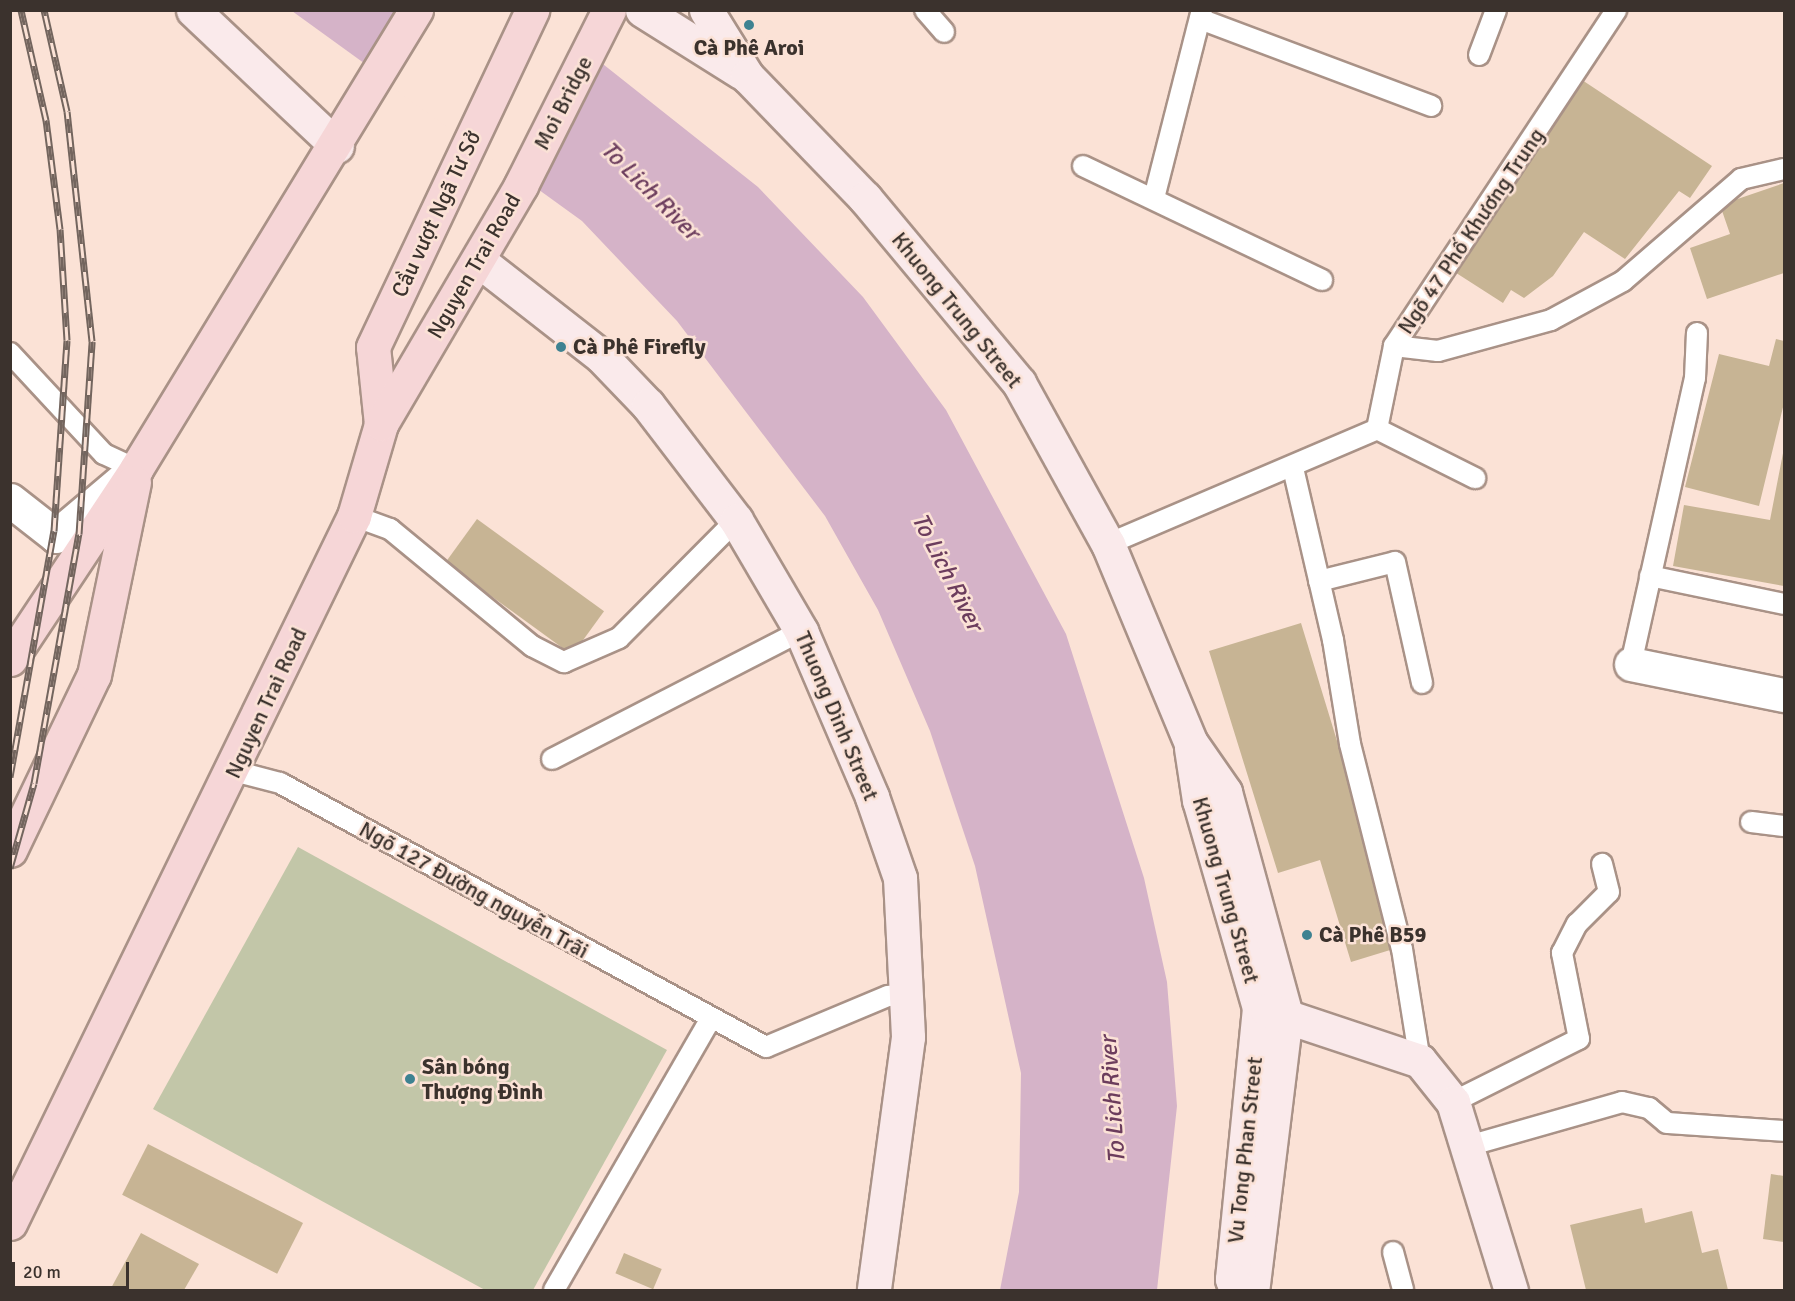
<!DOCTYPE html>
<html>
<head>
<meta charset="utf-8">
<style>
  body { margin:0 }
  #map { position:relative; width:1795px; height:1301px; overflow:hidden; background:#fbe2d6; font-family:Signika,sans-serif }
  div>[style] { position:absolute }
  .green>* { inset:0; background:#c2c6a8 }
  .water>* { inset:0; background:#d5b3c8 }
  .pier>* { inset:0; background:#fbe2d6 }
  .building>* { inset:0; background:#c7b494; transform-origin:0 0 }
  .roads { filter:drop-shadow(2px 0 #a99287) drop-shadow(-2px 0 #a99287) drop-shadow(0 2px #a99287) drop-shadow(0 -2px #a99287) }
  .lane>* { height:20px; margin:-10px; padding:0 10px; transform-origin:10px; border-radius:10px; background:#fff }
  .street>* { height:33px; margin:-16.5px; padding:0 16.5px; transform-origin:16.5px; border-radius:16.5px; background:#fff }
  .secondary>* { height:33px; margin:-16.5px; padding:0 16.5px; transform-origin:16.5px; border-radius:16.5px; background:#faeaeb }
  .primary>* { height:33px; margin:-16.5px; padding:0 16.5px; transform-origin:16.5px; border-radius:16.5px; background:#f6d6d7 }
  .rail>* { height:7px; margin-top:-3.5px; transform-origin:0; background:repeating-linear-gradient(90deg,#fbe2d6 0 14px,#73655e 0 28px); box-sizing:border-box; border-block:2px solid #73655e }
  .dots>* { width:16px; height:16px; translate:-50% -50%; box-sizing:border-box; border:3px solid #fbe2d6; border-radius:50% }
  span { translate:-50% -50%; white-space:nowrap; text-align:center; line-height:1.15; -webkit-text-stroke:5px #fbe2d6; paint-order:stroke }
  .poi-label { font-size:22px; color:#3b322d; font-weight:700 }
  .left { translate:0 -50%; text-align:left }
  .street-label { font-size:22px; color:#3b322d }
  .water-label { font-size:24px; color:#6c3d5d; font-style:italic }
  .frame { position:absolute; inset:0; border:12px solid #3b322d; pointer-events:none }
  .scale { position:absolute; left:12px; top:1262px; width:117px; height:27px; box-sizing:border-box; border:3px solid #3b322d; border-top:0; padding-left:8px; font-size:18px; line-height:21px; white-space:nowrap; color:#3b322d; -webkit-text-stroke:4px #fbe2d6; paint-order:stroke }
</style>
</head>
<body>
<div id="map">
  <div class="green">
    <i style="clip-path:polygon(298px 847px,667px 1050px,533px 1290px,485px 1290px,153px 1109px)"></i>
  </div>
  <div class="water">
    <i style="clip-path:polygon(292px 11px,536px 11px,758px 187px,863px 297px,946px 410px,1066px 634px,1144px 878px,1167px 982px,1177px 1106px,1157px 1290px,1000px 1290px,1019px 1192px,1021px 1073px,975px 866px,930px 731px,878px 610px,825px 516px,677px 321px,582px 221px)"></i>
  </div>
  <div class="pier">
    <i style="clip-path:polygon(541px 10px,590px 48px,523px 182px,378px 77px,416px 11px)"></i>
  </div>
  <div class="building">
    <i style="clip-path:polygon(1579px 78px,1712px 166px,1690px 198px,1679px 191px,1625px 259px,1584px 232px,1553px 276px,1524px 298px,1511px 290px,1503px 303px,1450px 269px)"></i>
    <i style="clip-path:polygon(1784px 183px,1784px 273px,1707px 299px,1690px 248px,1730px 234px,1720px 205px)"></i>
    <i style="clip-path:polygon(1776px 339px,1784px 341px,1784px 403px,1759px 506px,1685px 487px,1719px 354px,1769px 366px)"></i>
    <i style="clip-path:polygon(1784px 448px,1784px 586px,1673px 566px,1684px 505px,1770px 520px)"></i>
    <i style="left:477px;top:519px;width:157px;height:54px;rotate:36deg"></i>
    <i style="clip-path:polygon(1301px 623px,1400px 947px,1351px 962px,1320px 860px,1278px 873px,1209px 651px)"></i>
    <i style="left:148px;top:1144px;width:174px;height:57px;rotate:27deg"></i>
    <i style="clip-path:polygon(1771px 1174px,1784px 1176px,1784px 1242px,1763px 1239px)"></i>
    <i style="clip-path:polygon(1642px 1208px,1645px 1223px,1692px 1211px,1702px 1253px,1718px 1249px,1728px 1290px,1586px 1290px,1570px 1225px)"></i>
    <i style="clip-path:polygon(141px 1233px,199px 1264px,184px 1290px,110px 1290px)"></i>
    <i style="left:624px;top:1253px;width:41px;height:22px;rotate:23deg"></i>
  </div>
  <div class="roads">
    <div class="lane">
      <i style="left:925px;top:10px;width:29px;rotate:49deg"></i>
      <i style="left:1200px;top:19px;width:247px;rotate:20.6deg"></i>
      <i style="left:1479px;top:55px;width:48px;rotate:-69.3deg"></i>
      <i style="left:1083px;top:166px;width:265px;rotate:25.5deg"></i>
      <i style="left:1154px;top:198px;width:194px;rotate:-75.7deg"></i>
      <i style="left:1394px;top:346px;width:44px;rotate:6.5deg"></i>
      <i style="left:1438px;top:351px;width:117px;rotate:-15.3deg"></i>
      <i style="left:1551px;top:320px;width:82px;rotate:-28.4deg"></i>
      <i style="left:1623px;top:281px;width:156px;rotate:-40.8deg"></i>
      <i style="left:1741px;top:179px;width:44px;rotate:-13.1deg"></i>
      <i style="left:10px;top:353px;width:138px;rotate:47.1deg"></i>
      <i style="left:104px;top:454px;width:35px;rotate:25deg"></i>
      <i style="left:1377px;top:429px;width:110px;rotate:26.6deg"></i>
      <i style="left:1293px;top:468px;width:177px;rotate:76.9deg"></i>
      <i style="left:1333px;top:640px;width:105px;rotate:80.7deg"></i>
      <i style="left:1350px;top:744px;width:211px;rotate:75.8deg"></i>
      <i style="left:1402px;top:949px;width:113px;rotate:80.9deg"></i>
      <i style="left:354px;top:516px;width:38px;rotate:20deg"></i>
      <i style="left:390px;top:529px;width:184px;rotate:39.5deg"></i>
      <i style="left:532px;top:646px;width:36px;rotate:27deg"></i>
      <i style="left:564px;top:662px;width:60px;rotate:-23.6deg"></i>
      <i style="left:619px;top:638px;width:166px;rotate:-45.2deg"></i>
      <i style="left:1108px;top:544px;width:293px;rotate:-23.1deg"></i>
      <i style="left:1377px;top:429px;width:85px;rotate:-78.4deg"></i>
      <i style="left:1394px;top:346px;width:403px;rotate:-56.5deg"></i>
      <i style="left:1650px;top:576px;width:137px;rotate:11.8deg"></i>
      <i style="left:1319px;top:581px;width:78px;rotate:-14deg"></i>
      <i style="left:1395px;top:562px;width:124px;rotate:77.4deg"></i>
      <i style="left:1631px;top:664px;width:293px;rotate:-77.4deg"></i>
      <i style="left:1695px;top:378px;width:45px;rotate:-87.5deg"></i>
      <i style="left:552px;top:759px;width:280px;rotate:-27.2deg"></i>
      <i style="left:234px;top:771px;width:48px;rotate:14.6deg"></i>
      <i style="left:280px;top:783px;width:553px;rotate:28.51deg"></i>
      <i style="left:766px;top:1047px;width:132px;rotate:-22.7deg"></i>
      <i style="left:888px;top:996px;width:19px;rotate:-6deg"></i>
      <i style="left:1751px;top:822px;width:33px;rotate:7deg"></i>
      <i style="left:1453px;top:1102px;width:141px;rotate:-26.6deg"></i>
      <i style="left:1579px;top:1039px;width:88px;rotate:-101.2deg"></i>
      <i style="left:1562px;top:953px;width:33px;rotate:-63deg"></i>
      <i style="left:1577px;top:924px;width:45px;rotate:-45deg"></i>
      <i style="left:1609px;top:892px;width:29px;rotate:-104deg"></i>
      <i style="left:1468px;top:1146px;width:160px;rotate:-15.9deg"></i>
      <i style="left:1622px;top:1102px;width:28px;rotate:13deg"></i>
      <i style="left:1649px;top:1108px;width:23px;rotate:40deg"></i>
      <i style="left:1667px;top:1123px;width:117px;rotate:3.9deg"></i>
      <i style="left:1393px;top:1252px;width:39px;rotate:75deg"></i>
      <i style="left:554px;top:1290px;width:314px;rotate:-60deg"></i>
    </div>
    <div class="street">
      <i style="left:10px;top:500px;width:58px;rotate:38deg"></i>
      <i style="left:56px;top:536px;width:92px;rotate:-40.1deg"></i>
      <i style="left:1631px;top:664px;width:156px;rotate:11.5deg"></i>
    </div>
    <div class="secondary">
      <i style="left:193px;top:10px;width:198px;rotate:43.4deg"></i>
      <i style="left:642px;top:10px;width:117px;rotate:32.1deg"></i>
      <i style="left:706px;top:10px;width:78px;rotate:58.2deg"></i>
      <i style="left:747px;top:76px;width:170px;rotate:46deg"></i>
      <i style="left:865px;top:198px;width:241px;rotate:50.2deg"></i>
      <i style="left:1019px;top:383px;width:184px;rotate:61.1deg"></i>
      <i style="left:1108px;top:544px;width:216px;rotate:67.4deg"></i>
      <i style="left:1191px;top:743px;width:60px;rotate:55.2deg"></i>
      <i style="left:1225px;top:792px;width:231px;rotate:74.7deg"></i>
      <i style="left:1286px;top:1015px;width:277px;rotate:97deg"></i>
      <i style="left:478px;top:260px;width:156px;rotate:38deg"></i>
      <i style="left:601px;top:356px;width:68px;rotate:46.2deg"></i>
      <i style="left:648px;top:405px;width:145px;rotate:52.6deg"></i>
      <i style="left:736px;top:520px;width:129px;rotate:59.6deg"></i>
      <i style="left:801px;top:631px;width:181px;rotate:66.8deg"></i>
      <i style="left:872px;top:797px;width:86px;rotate:70.9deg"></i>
      <i style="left:900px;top:878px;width:159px;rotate:87.1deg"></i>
      <i style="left:908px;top:1037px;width:255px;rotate:97.7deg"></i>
      <i style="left:1191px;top:748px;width:53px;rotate:81.3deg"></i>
      <i style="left:1199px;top:800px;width:216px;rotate:73.9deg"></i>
      <i style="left:1259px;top:1008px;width:272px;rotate:95.7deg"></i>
      <i style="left:1232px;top:1279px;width:12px;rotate:70deg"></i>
      <i style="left:1267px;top:1010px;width:161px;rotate:18.4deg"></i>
      <i style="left:1420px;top:1061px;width:53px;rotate:51.2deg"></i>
      <i style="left:1453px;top:1102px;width:197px;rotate:72.9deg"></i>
    </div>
    <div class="primary">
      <i style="left:381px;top:424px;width:77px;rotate:-95.9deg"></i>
      <i style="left:373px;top:347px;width:373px;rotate:-64.7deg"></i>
      <i style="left:10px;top:659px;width:228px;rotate:-56.4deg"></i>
      <i style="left:136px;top:469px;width:538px;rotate:-58.62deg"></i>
      <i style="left:10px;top:850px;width:194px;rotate:-64.4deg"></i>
      <i style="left:94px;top:675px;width:197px;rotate:-78.3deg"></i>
      <i style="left:10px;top:1223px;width:786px;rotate:-64.05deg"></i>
      <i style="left:354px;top:516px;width:96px;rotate:-73.6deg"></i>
      <i style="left:381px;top:424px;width:277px;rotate:-59.6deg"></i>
      <i style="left:521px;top:185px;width:196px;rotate:-63.3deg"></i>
    </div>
  </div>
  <div class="rail">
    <i style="left:10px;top:777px;width:250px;rotate:-79.9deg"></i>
    <i style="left:54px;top:531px;width:191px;rotate:-86.1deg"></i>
    <i style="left:67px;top:340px;width:111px;rotate:-93.6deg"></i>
    <i style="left:60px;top:229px;width:110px;rotate:-97.3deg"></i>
    <i style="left:46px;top:120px;width:113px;rotate:-102.8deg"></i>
    <i style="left:10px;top:868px;width:88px;rotate:-74.2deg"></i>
    <i style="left:34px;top:783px;width:253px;rotate:-79.8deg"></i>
    <i style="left:79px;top:534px;width:193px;rotate:-86.1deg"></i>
    <i style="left:92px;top:341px;width:231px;rotate:-96.2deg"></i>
    <i style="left:67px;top:111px;width:104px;rotate:-102.8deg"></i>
  </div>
  <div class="dots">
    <i style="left:749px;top:25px;background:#3e8291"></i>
    <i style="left:561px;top:347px;background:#3e8291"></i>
    <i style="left:1307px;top:935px;background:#3e8291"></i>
    <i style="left:410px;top:1079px;background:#3e8291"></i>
  </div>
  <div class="poi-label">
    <span style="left:749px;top:48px">Cà Phê Aroi</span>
    <span class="left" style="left:573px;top:347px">Cà Phê Firefly</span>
    <span class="left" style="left:1319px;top:935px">Cà Phê B59</span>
    <span class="left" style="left:422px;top:1079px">Sân bóng<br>Thượng Đình</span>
  </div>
  <div class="street-label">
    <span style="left:563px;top:103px;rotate:-63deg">Moi Bridge</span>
    <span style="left:436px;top:214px;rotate:-65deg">Cầu vượt Ngã Tư Sở</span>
    <span style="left:1471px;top:231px;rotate:-56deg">Ngõ 47 Phố Khương Trung</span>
    <span style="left:474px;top:266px;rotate:-60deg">Nguyen Trai Road</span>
    <span style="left:957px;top:310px;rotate:51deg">Khuong Trung Street</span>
    <span style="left:266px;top:703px;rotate:-65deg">Nguyen Trai Road</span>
    <span style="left:837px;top:716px;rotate:67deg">Thuong Dinh Street</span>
    <span style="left:474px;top:890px;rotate:29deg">Ngõ 127 Đường nguyễn Trãi</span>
    <span style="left:1226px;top:890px;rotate:74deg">Khuong Trung Street</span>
    <span style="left:1245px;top:1150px;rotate:-84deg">Vu Tong Phan Street</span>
  </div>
  <div class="water-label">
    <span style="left:650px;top:191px;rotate:45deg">To Lich River</span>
    <span style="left:947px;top:572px;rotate:63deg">To Lich River</span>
    <span style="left:1113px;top:1100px;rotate:-94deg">To Lich River</span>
  </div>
  <div class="frame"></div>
  <div class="scale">20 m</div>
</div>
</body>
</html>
